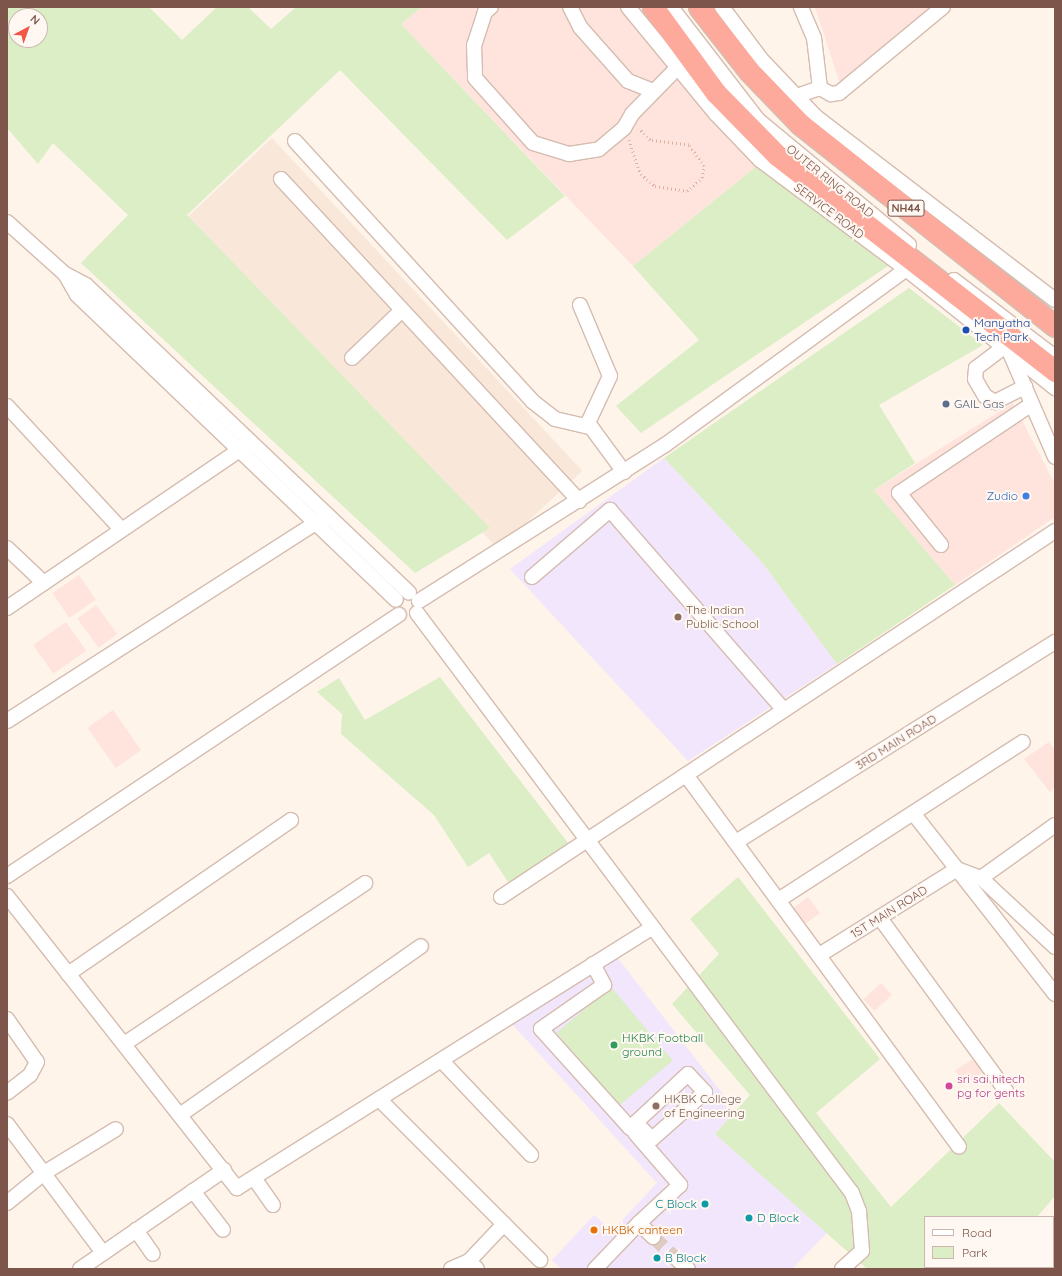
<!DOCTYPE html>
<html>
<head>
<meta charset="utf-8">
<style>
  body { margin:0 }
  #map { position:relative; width:1062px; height:1276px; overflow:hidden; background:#fef4ea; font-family:Quicksand,sans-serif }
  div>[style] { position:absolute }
  .residential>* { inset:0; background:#f9e8da; transform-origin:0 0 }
  .commercial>* { inset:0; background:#ffe3dd; transform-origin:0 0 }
  .education>* { inset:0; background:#f1e6fb }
  .green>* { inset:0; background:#dbeec6; transform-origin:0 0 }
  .minor-tunnel>* { height:14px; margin-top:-7px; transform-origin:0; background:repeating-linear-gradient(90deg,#deccc2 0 14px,transparent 0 21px) }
  .path>* { height:2.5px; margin-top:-1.25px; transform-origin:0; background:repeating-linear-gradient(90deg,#dcb1a1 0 1px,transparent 0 4px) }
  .roads { filter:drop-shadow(1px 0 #d5bcb0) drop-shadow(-1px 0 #d5bcb0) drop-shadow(0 1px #d5bcb0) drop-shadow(0 -1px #d5bcb0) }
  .minor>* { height:14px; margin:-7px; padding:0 7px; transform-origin:7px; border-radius:7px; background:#fff }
  .highway>* { height:21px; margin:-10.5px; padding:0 10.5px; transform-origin:10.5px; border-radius:10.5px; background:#fdaa9c }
  .dots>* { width:11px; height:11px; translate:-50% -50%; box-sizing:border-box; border:2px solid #fff8f2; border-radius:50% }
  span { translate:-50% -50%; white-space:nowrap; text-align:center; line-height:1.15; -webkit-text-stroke:4px #fff8f2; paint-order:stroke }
  .shield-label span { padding:1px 3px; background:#fff8f2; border:1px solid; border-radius:3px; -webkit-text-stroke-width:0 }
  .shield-label { font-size:11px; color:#7d554a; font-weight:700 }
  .street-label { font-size:12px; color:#7d554a }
  .transit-label { font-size:12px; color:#164399 }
  .left { translate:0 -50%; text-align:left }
  .service-label { font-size:12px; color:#4e5e75 }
  .shop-label { font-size:12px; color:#366cbe }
  .right { translate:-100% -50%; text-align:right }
  .education-label { font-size:12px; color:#785e54 }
  .leisure-label { font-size:12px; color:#27864d }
  .hotel-label { font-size:12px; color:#b23c85 }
  .culture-label { font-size:12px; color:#0d838f }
  .food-label { font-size:12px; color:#c56008 }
  .frame { position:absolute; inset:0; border:8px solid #7d554a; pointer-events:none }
  .legend { position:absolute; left:924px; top:1216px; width:130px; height:52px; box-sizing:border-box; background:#fff8f2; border:1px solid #cbb7af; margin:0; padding:5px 7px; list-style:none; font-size:12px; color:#7d554a }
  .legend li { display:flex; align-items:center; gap:8px; height:20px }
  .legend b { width:20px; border:1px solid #cbb7af }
  .north { position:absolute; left:8px; top:8px; width:40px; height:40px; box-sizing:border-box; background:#fff8f2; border:1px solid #cbb7af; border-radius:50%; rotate:41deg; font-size:11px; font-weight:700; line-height:16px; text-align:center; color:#7d554a }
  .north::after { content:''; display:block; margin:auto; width:14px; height:18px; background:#f15746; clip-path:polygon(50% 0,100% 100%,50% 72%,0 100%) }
</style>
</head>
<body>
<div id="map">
  <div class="residential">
    <i style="left:272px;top:138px;width:455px;height:115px;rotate:47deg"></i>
  </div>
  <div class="commercial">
    <i style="clip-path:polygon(422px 7px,620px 7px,757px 166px,633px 266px,401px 24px)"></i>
    <i style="clip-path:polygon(815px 7px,951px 7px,845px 99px)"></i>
    <i style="clip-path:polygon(1013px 403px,1055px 484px,1055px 517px,955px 585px,874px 490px)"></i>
    <i style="left:79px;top:575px;width:30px;height:32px;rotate:56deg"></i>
    <i style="left:96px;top:605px;width:36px;height:23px;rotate:54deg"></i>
    <i style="left:66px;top:622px;width:35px;height:40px;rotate:55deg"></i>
    <i style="left:113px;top:710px;width:49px;height:31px;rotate:55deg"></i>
    <i style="clip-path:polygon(1049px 742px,1055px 750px,1055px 787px,1050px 792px,1024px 759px)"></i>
    <i style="left:808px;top:897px;width:20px;height:18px;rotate:53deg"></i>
    <i style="left:881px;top:983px;width:16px;height:24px;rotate:47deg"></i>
    <i style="left:976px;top:1057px;width:17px;height:25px;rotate:57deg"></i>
  </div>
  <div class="education">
    <i style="clip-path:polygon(664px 458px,761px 561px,837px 664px,688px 761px,510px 569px)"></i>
    <i style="clip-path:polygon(617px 957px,722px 1093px,729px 1118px,715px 1134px,828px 1232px,792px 1269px,561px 1269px,552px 1260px,594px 1215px,612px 1231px,657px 1183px,512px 1024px)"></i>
  </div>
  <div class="green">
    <i style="clip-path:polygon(evenodd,7px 7px,149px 7px,182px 40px,217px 7px,248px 7px,271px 29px,296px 7px,422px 7px,401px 24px,565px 196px,507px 240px,340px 70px,187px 215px,490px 528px,415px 573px,81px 263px,128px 215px,53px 143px,38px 164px,7px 128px,7px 7px,16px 16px,40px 16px,40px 40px,16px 40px,16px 16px)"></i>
    <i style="clip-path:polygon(757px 166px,888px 266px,641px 433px,616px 406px,699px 340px,633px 266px)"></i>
    <i style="clip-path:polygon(909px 288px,983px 345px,879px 405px,915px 463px,874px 490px,955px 585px,837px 664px,761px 561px,664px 458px)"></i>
    <i style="clip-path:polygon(440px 677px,572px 848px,512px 888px,489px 853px,468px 867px,434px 815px,341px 734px,342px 714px,317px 692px,339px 678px,365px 720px)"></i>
    <i style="clip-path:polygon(738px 877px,880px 1059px,816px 1113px,891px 1207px,999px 1103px,1055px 1162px,1055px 1196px,1037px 1217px,925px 1217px,925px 1267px,994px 1269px,867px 1269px,715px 1134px,750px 1095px,672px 1004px,719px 954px,690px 919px)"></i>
    <i style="left:611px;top:987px;width:96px;height:71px;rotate:50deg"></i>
  </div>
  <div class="minor-tunnel">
    <i style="left:653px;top:1237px;width:34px;rotate:43deg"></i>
  </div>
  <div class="path">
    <i style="left:629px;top:140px;width:36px;rotate:71deg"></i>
    <i style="left:641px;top:174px;width:18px;rotate:41deg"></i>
    <i style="left:655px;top:186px;width:32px;rotate:9deg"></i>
    <i style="left:687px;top:191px;width:20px;rotate:-41deg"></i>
    <i style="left:702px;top:178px;width:12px;rotate:-81deg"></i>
    <i style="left:704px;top:166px;width:26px;rotate:-126deg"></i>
    <i style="left:689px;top:145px;width:39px;rotate:-173deg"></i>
    <i style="left:650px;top:140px;width:16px;rotate:-135deg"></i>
  </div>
  <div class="roads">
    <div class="minor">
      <i style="left:491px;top:7px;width:8px;rotate:140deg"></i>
      <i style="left:485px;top:12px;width:35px;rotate:108deg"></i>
      <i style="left:474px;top:45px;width:33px;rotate:88deg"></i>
      <i style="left:475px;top:78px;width:87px;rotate:48.3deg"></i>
      <i style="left:533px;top:143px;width:38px;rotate:17deg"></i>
      <i style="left:569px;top:154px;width:30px;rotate:-9deg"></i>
      <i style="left:599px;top:149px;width:33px;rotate:-40deg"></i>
      <i style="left:624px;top:128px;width:16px;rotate:-60deg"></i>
      <i style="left:632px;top:114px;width:66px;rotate:-45.6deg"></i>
      <i style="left:570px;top:7px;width:22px;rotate:63deg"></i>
      <i style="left:580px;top:27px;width:72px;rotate:48.4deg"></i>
      <i style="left:628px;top:81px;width:27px;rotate:22deg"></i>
      <i style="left:628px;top:7px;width:139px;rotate:50.6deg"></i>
      <i style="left:716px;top:114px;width:64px;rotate:46.3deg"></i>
      <i style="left:760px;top:160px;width:182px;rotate:36.7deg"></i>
      <i style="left:906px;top:269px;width:191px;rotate:38.6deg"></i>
      <i style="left:671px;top:7px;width:143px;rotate:52.4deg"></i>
      <i style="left:758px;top:120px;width:196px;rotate:39.6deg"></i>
      <i style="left:722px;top:7px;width:65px;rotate:53.1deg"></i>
      <i style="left:761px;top:59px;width:79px;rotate:46.5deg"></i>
      <i style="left:815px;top:116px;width:302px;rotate:37.5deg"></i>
      <i style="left:820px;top:88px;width:13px;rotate:29deg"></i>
      <i style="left:831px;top:94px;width:8px;rotate:-7deg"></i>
      <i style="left:839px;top:93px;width:135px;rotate:-39.6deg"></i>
      <i style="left:788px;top:99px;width:34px;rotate:-19deg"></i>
      <i style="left:820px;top:88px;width:50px;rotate:-96.8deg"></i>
      <i style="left:814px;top:38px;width:34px;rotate:-113deg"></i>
      <i style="left:295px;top:141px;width:352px;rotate:47.6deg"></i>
      <i style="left:532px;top:401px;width:29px;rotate:38deg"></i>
      <i style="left:555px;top:419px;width:37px;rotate:13deg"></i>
      <i style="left:591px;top:427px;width:56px;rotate:53.7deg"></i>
      <i style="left:281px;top:179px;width:439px;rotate:47.2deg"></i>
      <i style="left:7px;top:222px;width:78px;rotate:41.9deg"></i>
      <i style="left:65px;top:274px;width:24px;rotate:28deg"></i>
      <i style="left:86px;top:285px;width:446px;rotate:43.6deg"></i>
      <i style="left:65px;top:274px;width:24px;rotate:60deg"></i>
      <i style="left:77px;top:295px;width:441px;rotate:43.7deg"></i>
      <i style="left:954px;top:280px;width:127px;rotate:37.3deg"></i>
      <i style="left:580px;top:305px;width:77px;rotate:67.1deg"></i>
      <i style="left:610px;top:376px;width:54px;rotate:115.1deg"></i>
      <i style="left:1004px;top:347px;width:35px;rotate:143deg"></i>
      <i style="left:976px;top:368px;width:11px;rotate:95deg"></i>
      <i style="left:975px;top:379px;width:20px;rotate:60deg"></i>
      <i style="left:985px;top:396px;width:12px;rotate:31deg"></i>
      <i style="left:995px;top:402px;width:34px;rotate:-27deg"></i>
      <i style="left:1010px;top:353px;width:113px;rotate:66.6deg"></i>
      <i style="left:352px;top:358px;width:69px;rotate:-43.8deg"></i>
      <i style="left:7px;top:406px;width:168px;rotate:47.2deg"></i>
      <i style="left:941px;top:545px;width:67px;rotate:-128.9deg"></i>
      <i style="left:899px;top:493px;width:160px;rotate:-33.8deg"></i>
      <i style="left:7px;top:548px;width:51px;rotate:43.4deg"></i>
      <i style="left:532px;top:577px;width:103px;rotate:-40.7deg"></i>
      <i style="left:610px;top:510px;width:265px;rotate:49deg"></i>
      <i style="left:419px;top:601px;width:291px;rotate:-32.4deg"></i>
      <i style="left:665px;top:445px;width:298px;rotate:-36.1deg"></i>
      <i style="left:7px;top:608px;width:292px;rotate:-34.2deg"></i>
      <i style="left:417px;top:613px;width:725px;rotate:53.13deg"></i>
      <i style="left:852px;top:1193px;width:19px;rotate:69deg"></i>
      <i style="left:859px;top:1211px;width:40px;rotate:85.7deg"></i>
      <i style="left:862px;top:1251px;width:27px;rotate:138deg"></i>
      <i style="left:7px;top:721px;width:378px;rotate:-32.7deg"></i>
      <i style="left:686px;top:775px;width:461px;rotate:53.7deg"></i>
      <i style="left:913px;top:813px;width:230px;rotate:51.9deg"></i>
      <i style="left:736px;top:842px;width:377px;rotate:-32.1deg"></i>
      <i style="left:957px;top:869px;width:26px;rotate:21deg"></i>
      <i style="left:981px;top:878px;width:101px;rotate:43deg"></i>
      <i style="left:7px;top:876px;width:471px;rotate:-33.7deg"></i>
      <i style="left:981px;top:878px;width:91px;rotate:-35.6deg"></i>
      <i style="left:7px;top:896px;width:372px;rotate:51.8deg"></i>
      <i style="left:237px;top:1188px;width:490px;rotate:-32.1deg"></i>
      <i style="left:501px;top:897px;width:664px;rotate:-33.45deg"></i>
      <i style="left:780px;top:899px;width:289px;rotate:-32.9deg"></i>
      <i style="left:880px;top:918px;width:214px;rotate:53.9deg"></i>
      <i style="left:821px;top:954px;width:160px;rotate:-32deg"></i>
      <i style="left:593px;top:964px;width:24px;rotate:62deg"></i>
      <i style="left:604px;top:985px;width:77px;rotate:145.1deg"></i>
      <i style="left:541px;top:1029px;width:133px;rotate:48deg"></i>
      <i style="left:630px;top:1128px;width:79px;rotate:-43deg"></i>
      <i style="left:688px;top:1074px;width:25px;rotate:47deg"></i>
      <i style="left:705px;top:1092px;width:71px;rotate:138.4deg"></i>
      <i style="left:652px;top:1139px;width:23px;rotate:-135deg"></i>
      <i style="left:68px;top:974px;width:271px;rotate:-34.6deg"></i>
      <i style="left:7px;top:1019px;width:52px;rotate:55.1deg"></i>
      <i style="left:37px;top:1062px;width:15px;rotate:118deg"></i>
      <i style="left:30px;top:1075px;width:29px;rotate:142deg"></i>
      <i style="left:124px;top:1044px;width:290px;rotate:-33.7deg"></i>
      <i style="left:441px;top:1060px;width:131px;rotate:46.5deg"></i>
      <i style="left:379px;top:1099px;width:228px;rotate:45deg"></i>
      <i style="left:180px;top:1115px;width:294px;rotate:-35deg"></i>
      <i style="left:7px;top:1124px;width:161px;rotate:53.3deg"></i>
      <i style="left:635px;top:1133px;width:69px;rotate:49.1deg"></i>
      <i style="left:680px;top:1185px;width:56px;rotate:137.2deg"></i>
      <i style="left:639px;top:1223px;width:20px;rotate:45deg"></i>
      <i style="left:254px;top:1178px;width:33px;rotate:55deg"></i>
      <i style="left:193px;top:1191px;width:49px;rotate:52.4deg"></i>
      <i style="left:7px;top:1203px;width:48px;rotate:-39deg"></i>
      <i style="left:44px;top:1173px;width:84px;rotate:-31.4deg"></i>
      <i style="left:136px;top:1230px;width:29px;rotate:55deg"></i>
      <i style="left:1053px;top:1250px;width:3px;rotate:-45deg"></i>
      <i style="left:678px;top:1260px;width:13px;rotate:42deg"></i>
      <i style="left:469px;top:1261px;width:51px;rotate:-46.6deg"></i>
      <i style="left:80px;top:1269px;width:175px;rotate:-34.5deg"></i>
      <i style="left:451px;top:1269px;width:20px;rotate:-24deg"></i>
      <i style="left:469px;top:1261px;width:11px;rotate:45deg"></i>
      <i style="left:595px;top:1269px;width:64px;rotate:-46.3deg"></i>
      <i style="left:1029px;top:1269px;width:4px;rotate:-34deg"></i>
    </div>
    <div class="highway">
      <i style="left:653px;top:7px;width:107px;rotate:53.8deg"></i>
      <i style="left:716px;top:93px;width:88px;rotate:45.5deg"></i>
      <i style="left:778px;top:156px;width:351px;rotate:37.8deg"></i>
      <i style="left:699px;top:7px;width:81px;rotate:52deg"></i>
      <i style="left:749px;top:71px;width:74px;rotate:46.1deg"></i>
      <i style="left:800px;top:124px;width:325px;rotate:38.4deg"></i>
    </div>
  </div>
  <div class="dots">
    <i style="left:966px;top:330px;background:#1a4fb4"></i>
    <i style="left:946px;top:404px;background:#5c6f8a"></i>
    <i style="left:1026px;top:496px;background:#3f7fe0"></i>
    <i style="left:678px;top:617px;background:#8d6e63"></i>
    <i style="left:614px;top:1045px;background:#2e9e5b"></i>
    <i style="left:949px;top:1086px;background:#d1479c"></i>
    <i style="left:656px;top:1106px;background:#8d6e63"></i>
    <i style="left:705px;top:1204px;background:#0f9aa8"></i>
    <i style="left:749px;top:1218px;background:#0f9aa8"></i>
    <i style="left:594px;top:1230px;background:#e8710a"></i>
    <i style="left:657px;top:1258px;background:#0f9aa8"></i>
  </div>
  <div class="shield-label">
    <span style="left:906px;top:208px">NH44</span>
  </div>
  <div class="street-label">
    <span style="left:830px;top:181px;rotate:39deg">OUTER RING ROAD</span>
    <span style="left:829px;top:211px;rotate:37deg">SERVICE ROAD</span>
    <span style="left:896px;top:742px;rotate:-32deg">3RD MAIN ROAD</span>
    <span style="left:889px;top:912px;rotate:-32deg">1ST MAIN ROAD</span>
  </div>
  <div class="transit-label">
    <span class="left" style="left:974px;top:330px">Manyatha<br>Tech Park</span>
  </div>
  <div class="service-label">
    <span class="left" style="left:954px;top:404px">GAIL Gas</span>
  </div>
  <div class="shop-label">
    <span class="right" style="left:1018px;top:496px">Zudio</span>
  </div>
  <div class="education-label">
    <span class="left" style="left:686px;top:617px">The Indian<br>Public School</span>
    <span class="left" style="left:664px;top:1106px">HKBK College<br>of Engineering</span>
  </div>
  <div class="leisure-label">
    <span class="left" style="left:622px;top:1045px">HKBK Football<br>ground</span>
  </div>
  <div class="hotel-label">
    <span class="left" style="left:957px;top:1086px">sri sai hitech<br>pg for gents</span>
  </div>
  <div class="culture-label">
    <span class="right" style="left:697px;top:1204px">C Block</span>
    <span class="left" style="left:757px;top:1218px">D Block</span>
    <span class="left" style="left:665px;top:1258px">B Block</span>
  </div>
  <div class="food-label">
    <span class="left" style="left:602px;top:1230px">HKBK canteen</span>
  </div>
  <div class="frame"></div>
  <ul class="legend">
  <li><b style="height:5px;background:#fff"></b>Road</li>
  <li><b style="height:11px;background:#dbeec6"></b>Park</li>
  </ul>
  <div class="north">N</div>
</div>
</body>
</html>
